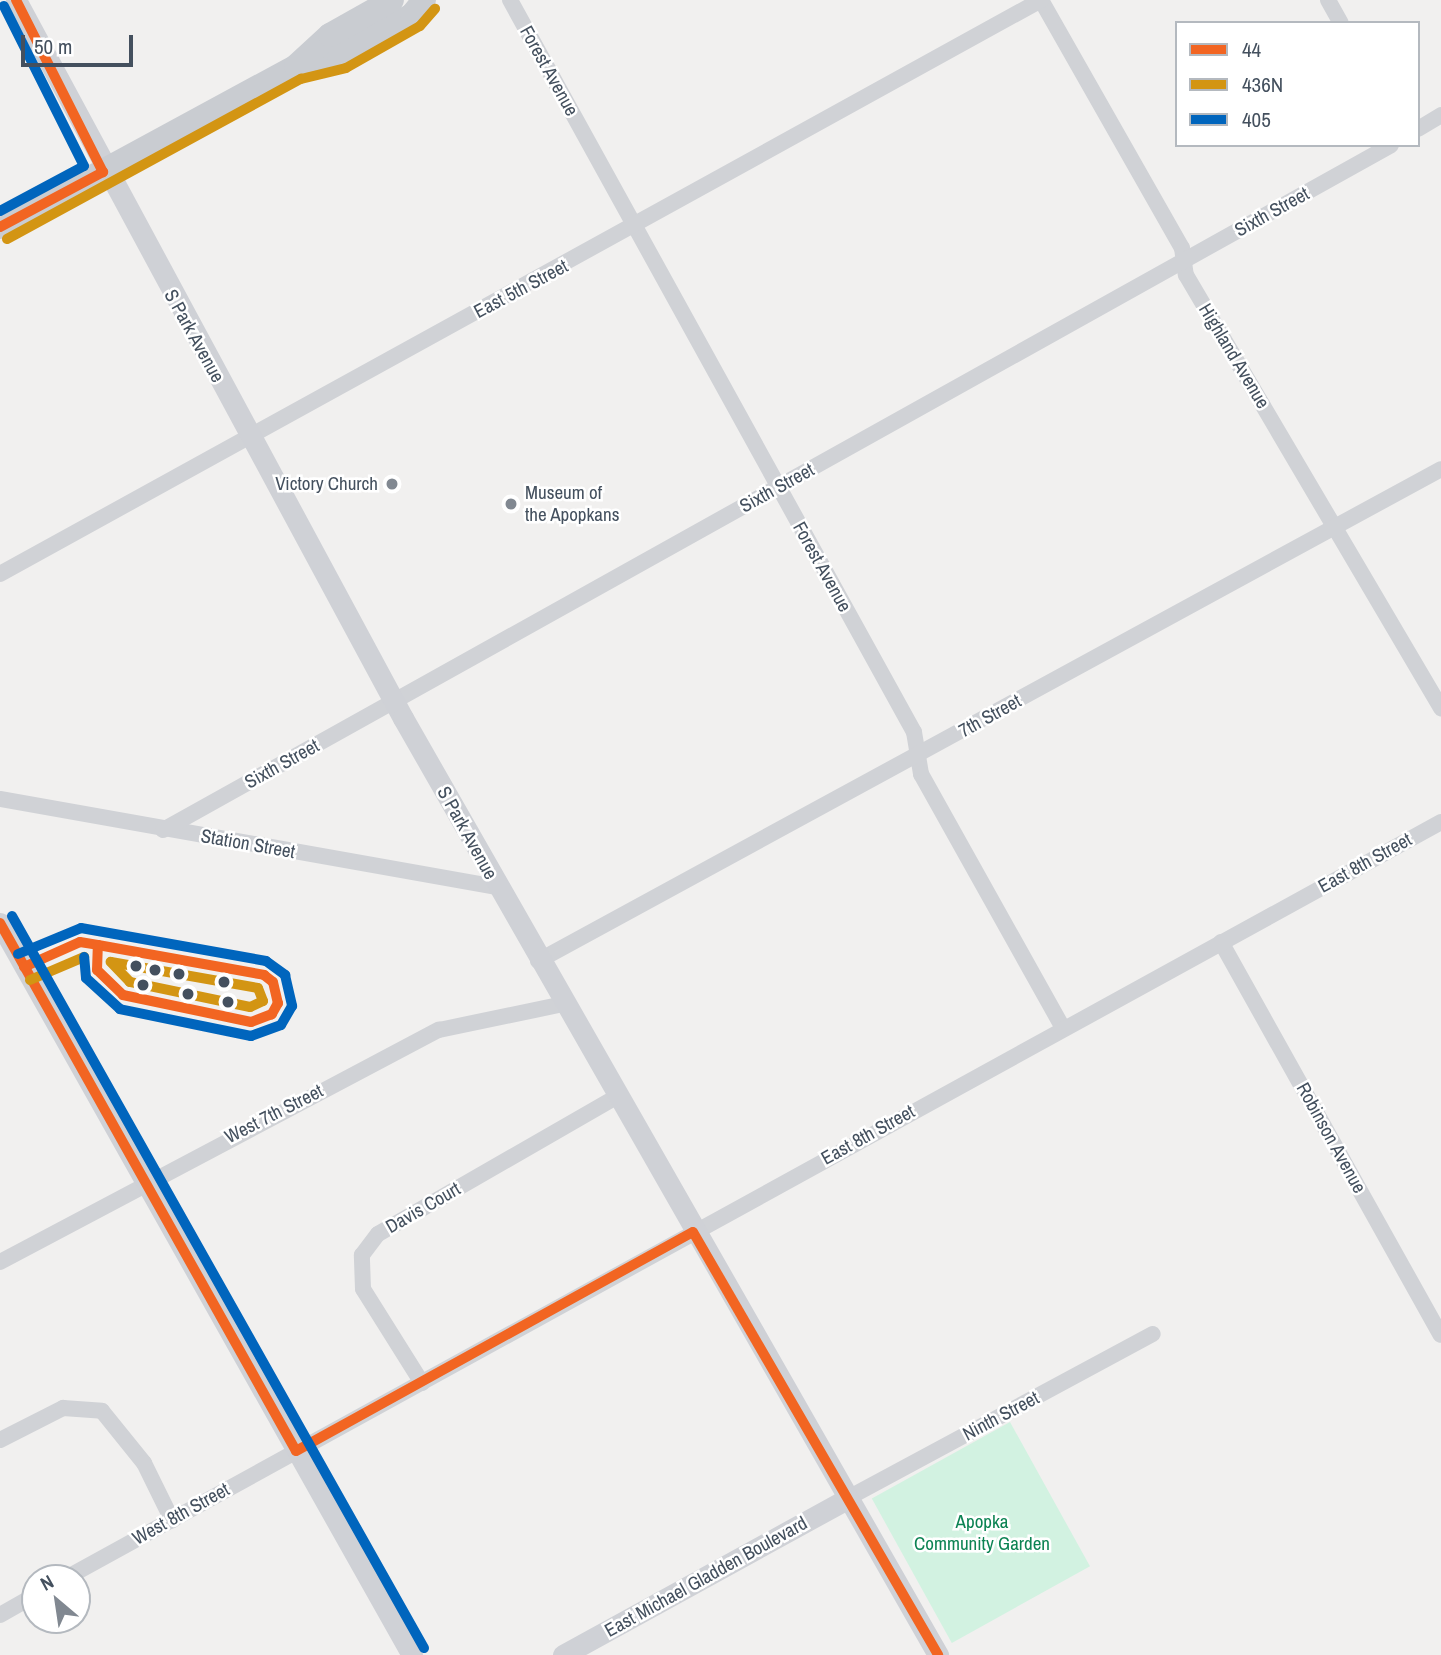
<!DOCTYPE html>
<html>
<head>
<meta charset="utf-8">
<style>
  body { margin:0 }
  #map { position:relative; width:1441px; height:1655px; overflow:hidden; background:#f1f0ef; font-family:"Archivo Narrow",sans-serif }
  div>[style] { position:absolute }
  .green>* { inset:0; background:#d2f2e1; transform-origin:0 0 }
  .street>* { height:16px; margin:-8px; padding:0 8px; transform-origin:8px; border-radius:8px; background:#d0d2d6 }
  .secondary>* { height:21px; margin:-10.5px; padding:0 10.5px; transform-origin:10.5px; border-radius:10.5px; background:#cfd1d6 }
  .primary>* { height:24px; margin:-12px; padding:0 12px; transform-origin:12px; border-radius:12px; background:#c9ccd1 }
  .bus-1>* { height:10px; margin:-5px; padding:0 5px; transform-origin:5px; border-radius:5px; background:#f26522 }
  .bus-2>* { height:10px; margin:-5px; padding:0 5px; transform-origin:5px; border-radius:5px; background:#d39513 }
  .bus-3>* { height:10px; margin:-5px; padding:0 5px; transform-origin:5px; border-radius:5px; background:#0065bd }
  .dots>* { width:19px; height:19px; translate:-50% -50%; box-sizing:border-box; border:4px solid #fff; border-radius:50% }
  span { translate:-50% -50%; white-space:nowrap; text-align:center; line-height:1.15; -webkit-text-stroke:5px #fff; paint-order:stroke }
  .street-label { font-size:19px; color:#44505e }
  .poi-label { font-size:19px; color:#44505e }
  .right { translate:-100% -50%; text-align:right }
  .left { translate:0 -50%; text-align:left }
  .park-label { font-size:19px; color:#0c8353 }
  .legend { position:absolute; left:1175px; top:21px; width:245px; height:126px; box-sizing:border-box; background:#fff; border:2px solid #b4b9bf; margin:0; padding:9px 12px; list-style:none; font-size:21px; color:#44505e }
  .legend li { display:flex; align-items:center; gap:14px; height:35px }
  .legend b { width:35px; border:2px solid #b4b9bf }
  .north { position:absolute; left:21px; top:1564px; width:70px; height:70px; box-sizing:border-box; background:#fff; border:2px solid #b4b9bf; border-radius:50%; rotate:331deg; font-size:19px; font-weight:700; line-height:28px; text-align:center; color:#44505e }
  .north::after { content:''; display:block; margin:auto; width:24px; height:32px; background:#818891; clip-path:polygon(50% 0,100% 100%,50% 72%,0 100%) }
  .scale { position:absolute; left:21px; top:35px; width:112px; height:32px; box-sizing:border-box; border:4px solid #44505e; border-top:0; padding-left:9px; font-size:21px; line-height:24px; white-space:nowrap; color:#44505e; -webkit-text-stroke:5px #fff; paint-order:stroke }
</style>
</head>
<body>
<div id="map">
  <div class="green">
    <i style="left:1010px;top:1422px;width:165px;height:158px;rotate:61deg"></i>
  </div>
  <div class="street">
    <i style="left:510px;top:0;width:836px;rotate:61.11deg"></i>
    <i style="left:914px;top:732px;width:43px;rotate:80.5deg"></i>
    <i style="left:921px;top:774px;width:291px;rotate:60.8deg"></i>
    <i style="left:1041px;top:0;width:285px;rotate:60.4deg"></i>
    <i style="left:1182px;top:248px;width:27px;rotate:82deg"></i>
    <i style="left:1186px;top:275px;width:503px;rotate:59.51deg"></i>
    <i style="left:1328px;top:0;width:26px;rotate:61deg"></i>
    <i style="left:1418px;top:129px;width:27px;rotate:-31deg"></i>
    <i style="left:0;top:574px;width:1189px;rotate:-28.87deg"></i>
    <i style="left:0;top:799px;width:505px;rotate:10.04deg"></i>
    <i style="left:163px;top:830px;width:1406px;rotate:-29.15deg"></i>
    <i style="left:1221px;top:942px;width:450px;rotate:60.8deg"></i>
    <i style="left:538px;top:961px;width:1028px;rotate:-28.58deg"></i>
    <i style="left:0;top:1262px;width:497px;rotate:-27.9deg"></i>
    <i style="left:439px;top:1030px;width:127px;rotate:-11.8deg"></i>
    <i style="left:422px;top:1383px;width:111px;rotate:-122.1deg"></i>
    <i style="left:363px;top:1289px;width:34px;rotate:-92deg"></i>
    <i style="left:362px;top:1255px;width:26px;rotate:-53deg"></i>
    <i style="left:378px;top:1234px;width:275px;rotate:-29.9deg"></i>
    <i style="left:0;top:1440px;width:71px;rotate:-26.9deg"></i>
    <i style="left:63px;top:1408px;width:39px;rotate:4deg"></i>
    <i style="left:102px;top:1411px;width:67px;rotate:51.1deg"></i>
    <i style="left:144px;top:1463px;width:64px;rotate:63.8deg"></i>
    <i style="left:848px;top:1498px;width:346px;rotate:-28.3deg"></i>
    <i style="left:66px;top:1578px;width:1569px;rotate:-28.8deg"></i>
    <i style="left:0;top:1615px;width:40px;rotate:-29.7deg"></i>
  </div>
  <div class="secondary">
    <i style="left:16px;top:0;width:816px;rotate:61.68deg"></i>
    <i style="left:403px;top:718px;width:1079px;rotate:60.27deg"></i>
    <i style="left:0;top:923px;width:840px;rotate:60.63deg"></i>
    <i style="left:563px;top:1655px;width:325px;rotate:-28.8deg"></i>
  </div>
  <div class="primary">
    <i style="left:300px;top:65px;width:40px;rotate:-13deg"></i>
    <i style="left:339px;top:56px;width:84px;rotate:-29.3deg"></i>
    <i style="left:412px;top:15px;width:19px;rotate:-51deg"></i>
    <i style="left:0;top:227px;width:337px;rotate:-28.5deg"></i>
    <i style="left:296px;top:66px;width:46px;rotate:-42.4deg"></i>
    <i style="left:330px;top:35px;width:71px;rotate:-29.4deg"></i>
  </div>
  <div class="bus-1">
    <i style="left:16px;top:0;width:193px;rotate:63.2deg"></i>
    <i style="left:0;top:227px;width:117px;rotate:-28.1deg"></i>
    <i style="left:0;top:923px;width:605px;rotate:60.72deg"></i>
    <i style="left:98px;top:945px;width:169px;rotate:10.2deg"></i>
    <i style="left:264px;top:975px;width:11px;rotate:38deg"></i>
    <i style="left:273px;top:982px;width:22px;rotate:77deg"></i>
    <i style="left:278px;top:1003px;width:13px;rotate:119deg"></i>
    <i style="left:272px;top:1014px;width:22px;rotate:159deg"></i>
    <i style="left:251px;top:1022px;width:131px;rotate:-168.1deg"></i>
    <i style="left:123px;top:995px;width:36px;rotate:-136deg"></i>
    <i style="left:97px;top:970px;width:25px;rotate:-88deg"></i>
    <i style="left:24px;top:967px;width:61px;rotate:-24.1deg"></i>
    <i style="left:80px;top:942px;width:18px;rotate:9deg"></i>
    <i style="left:693px;top:1232px;width:489px;rotate:59.9deg"></i>
    <i style="left:296px;top:1451px;width:453px;rotate:-28.9deg"></i>
  </div>
  <div class="bus-2">
    <i style="left:7px;top:239px;width:335px;rotate:-28.6deg"></i>
    <i style="left:301px;top:79px;width:46px;rotate:-13.7deg"></i>
    <i style="left:346px;top:68px;width:85px;rotate:-29.6deg"></i>
    <i style="left:420px;top:26px;width:23px;rotate:-49deg"></i>
    <i style="left:111px;top:962px;width:149px;rotate:10deg"></i>
    <i style="left:258px;top:988px;width:14px;rotate:69deg"></i>
    <i style="left:263px;top:1001px;width:14px;rotate:155deg"></i>
    <i style="left:250px;top:1007px;width:123px;rotate:-168.2deg"></i>
    <i style="left:130px;top:982px;width:28px;rotate:-134deg"></i>
    <i style="left:30px;top:980px;width:59px;rotate:-23.1deg"></i>
  </div>
  <div class="bus-3">
    <i style="left:0;top:211px;width:95px;rotate:-28.2deg"></i>
    <i style="left:84px;top:166px;width:179px;rotate:-116.6deg"></i>
    <i style="left:12px;top:916px;width:840px;rotate:60.63deg"></i>
    <i style="left:18px;top:954px;width:68px;rotate:-22.4deg"></i>
    <i style="left:81px;top:928px;width:188px;rotate:10.1deg"></i>
    <i style="left:266px;top:961px;width:24px;rotate:36deg"></i>
    <i style="left:285px;top:975px;width:32px;rotate:77deg"></i>
    <i style="left:292px;top:1006px;width:22px;rotate:120deg"></i>
    <i style="left:281px;top:1025px;width:32px;rotate:160deg"></i>
    <i style="left:251px;top:1036px;width:134px;rotate:-168.4deg"></i>
    <i style="left:120px;top:1009px;width:46px;rotate:-137.6deg"></i>
    <i style="left:86px;top:978px;width:21px;rotate:-95deg"></i>
  </div>
  <div class="dots">
    <i style="left:392px;top:484px;background:#818891"></i>
    <i style="left:511px;top:504px;background:#818891"></i>
    <i style="left:136px;top:966px;background:#44505e"></i>
    <i style="left:155px;top:970px;background:#44505e"></i>
    <i style="left:179px;top:974px;background:#44505e"></i>
    <i style="left:224px;top:982px;background:#44505e"></i>
    <i style="left:143px;top:985px;background:#44505e"></i>
    <i style="left:188px;top:994px;background:#44505e"></i>
    <i style="left:228px;top:1002px;background:#44505e"></i>
  </div>
  <div class="street-label">
    <span style="left:549px;top:71px;rotate:61deg">Forest Avenue</span>
    <span style="left:1272px;top:212px;rotate:-29deg">Sixth Street</span>
    <span style="left:521px;top:289px;rotate:-28deg">East 5th Street</span>
    <span style="left:194px;top:336px;rotate:61deg">S Park Avenue</span>
    <span style="left:1234px;top:356px;rotate:59deg">Highland Avenue</span>
    <span style="left:777px;top:488px;rotate:-29deg">Sixth Street</span>
    <span style="left:822px;top:567px;rotate:61deg">Forest Avenue</span>
    <span style="left:990px;top:716px;rotate:-29deg">7th Street</span>
    <span style="left:282px;top:764px;rotate:-29deg">Sixth Street</span>
    <span style="left:467px;top:833px;rotate:61deg">S Park Avenue</span>
    <span style="left:248px;top:844px;rotate:10deg">Station Street</span>
    <span style="left:1365px;top:863px;rotate:-29deg">East 8th Street</span>
    <span style="left:274px;top:1114px;rotate:-27deg">West 7th Street</span>
    <span style="left:868px;top:1135px;rotate:-29deg">East 8th Street</span>
    <span style="left:1331px;top:1138px;rotate:61deg">Robinson Avenue</span>
    <span style="left:423px;top:1208px;rotate:-30deg">Davis Court</span>
    <span style="left:1001px;top:1416px;rotate:-28deg">Ninth Street</span>
    <span style="left:181px;top:1514px;rotate:-29deg">West 8th Street</span>
    <span style="left:706px;top:1577px;rotate:-29deg">East Michael Gladden Boulevard</span>
  </div>
  <div class="poi-label">
    <span class="right" style="left:378px;top:484px">Victory Church</span>
    <span class="left" style="left:525px;top:504px">Museum of<br>the Apopkans</span>
  </div>
  <div class="park-label">
    <span style="left:982px;top:1533px">Apopka<br>Community Garden</span>
  </div>
  <ul class="legend">
  <li><b style="height:9px;background:#f26522"></b>44</li>
  <li><b style="height:9px;background:#d39513"></b>436N</li>
  <li><b style="height:9px;background:#0065bd"></b>405</li>
  </ul>
  <div class="north">N</div>
  <div class="scale">50 m</div>
</div>
</body>
</html>
